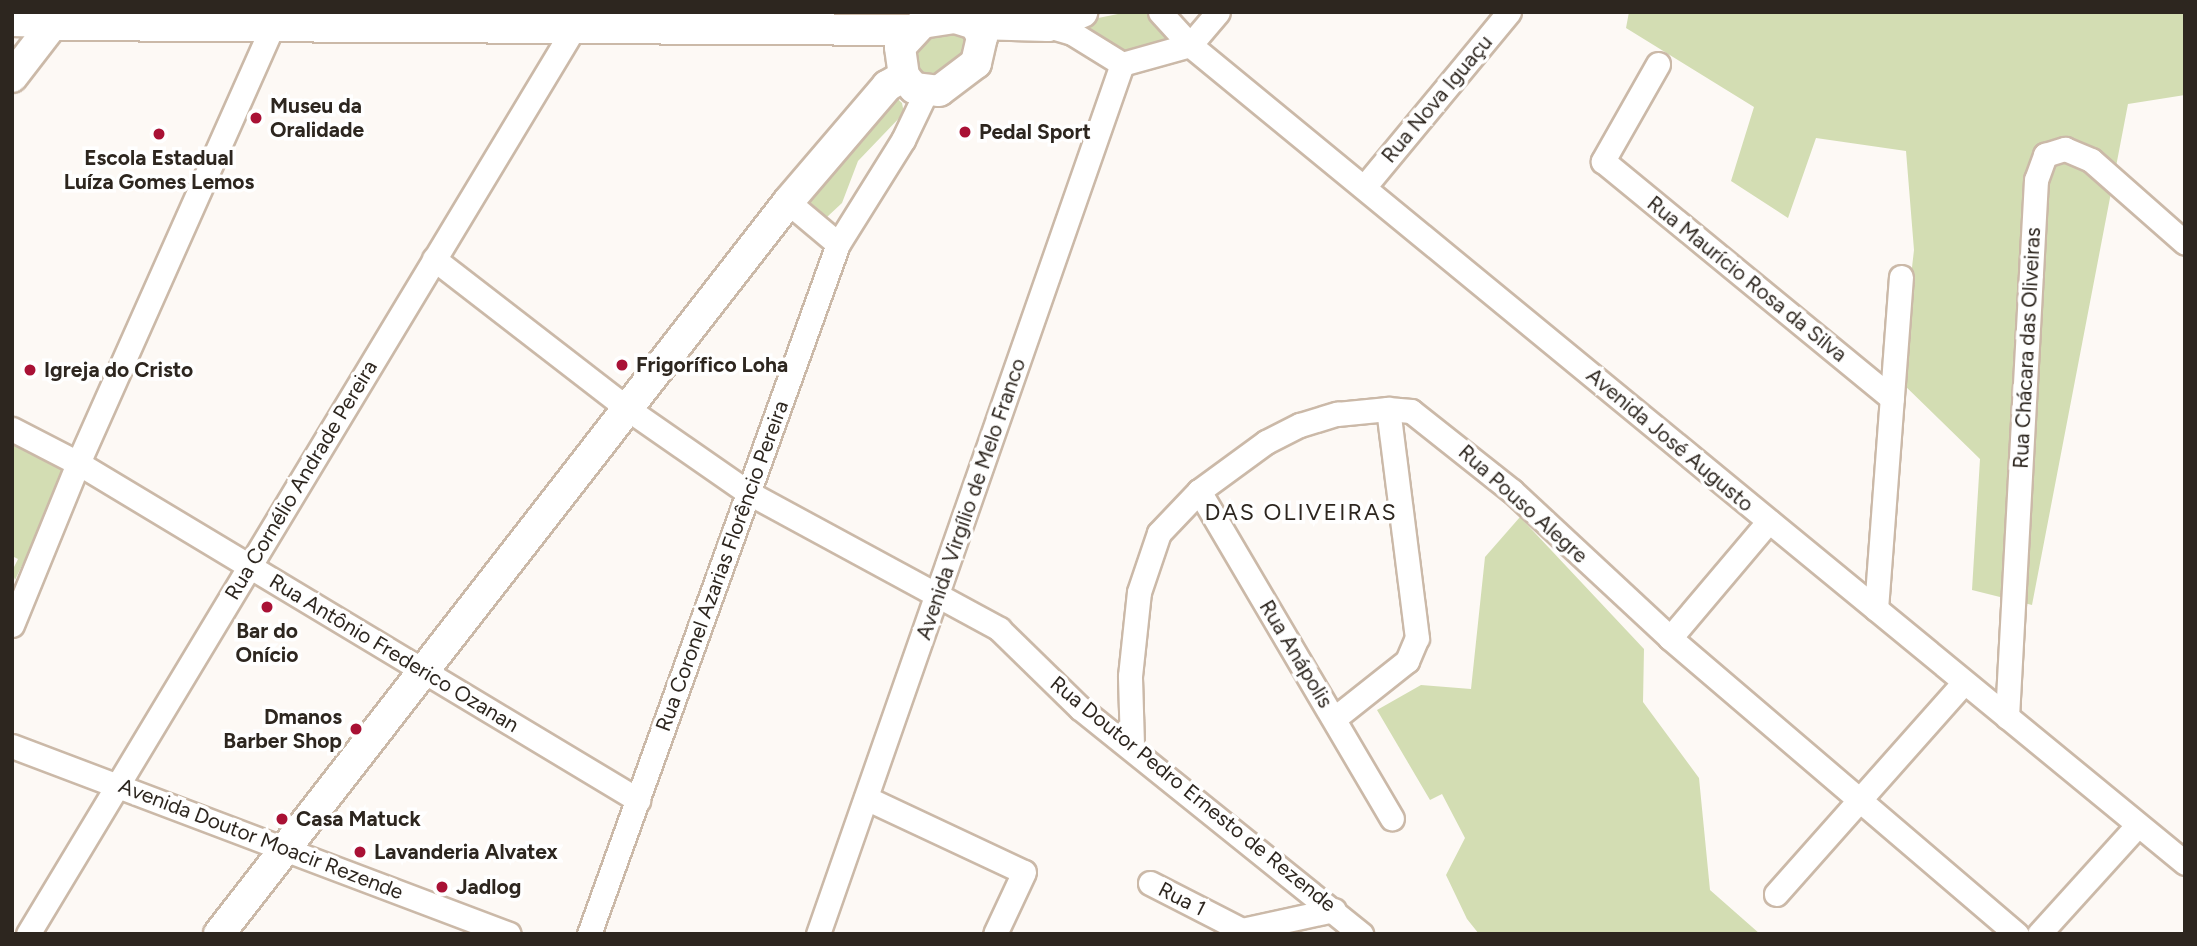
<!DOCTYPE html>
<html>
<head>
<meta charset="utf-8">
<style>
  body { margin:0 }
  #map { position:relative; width:2197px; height:946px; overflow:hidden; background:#fdf9f5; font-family:Figtree,sans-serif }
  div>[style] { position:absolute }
  .green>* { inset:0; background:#d3ddb3 }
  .roads { filter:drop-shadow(2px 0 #cbb9a8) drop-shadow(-2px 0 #cbb9a8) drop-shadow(0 2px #cbb9a8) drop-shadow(0 -2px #cbb9a8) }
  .minor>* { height:23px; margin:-11.5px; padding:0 11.5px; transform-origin:11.5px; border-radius:11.5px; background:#fff }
  .tertiary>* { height:30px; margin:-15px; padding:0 15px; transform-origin:15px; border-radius:15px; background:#fff }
  .dots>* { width:19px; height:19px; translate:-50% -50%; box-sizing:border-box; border:4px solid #fff; border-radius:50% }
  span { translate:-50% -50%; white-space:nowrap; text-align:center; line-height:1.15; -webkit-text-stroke:7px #fff; paint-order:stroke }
  .street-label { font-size:21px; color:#2d261f }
  .poi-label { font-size:21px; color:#2d261f; font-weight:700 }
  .left { translate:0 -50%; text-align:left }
  .right { translate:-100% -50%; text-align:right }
  .neighbourhood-label { font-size:23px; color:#2d261f; letter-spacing:2px }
  .frame { position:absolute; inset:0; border:14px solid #2d261f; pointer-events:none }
</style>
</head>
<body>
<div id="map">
  <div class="green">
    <i style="clip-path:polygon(1128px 12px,1154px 12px,1176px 36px,1125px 50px,1083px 32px,1088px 20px)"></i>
    <i style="clip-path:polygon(1629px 12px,2185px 12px,2185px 95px,2128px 104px,2032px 605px,1972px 590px,1980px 459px,1899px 380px,1914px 250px,1906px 151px,1816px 138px,1788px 218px,1731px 181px,1754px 107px,1626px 28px)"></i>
    <i style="clip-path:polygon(959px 30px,964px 37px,963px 51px,950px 68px,929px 76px,916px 74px,912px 48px,923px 35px)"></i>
    <i style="clip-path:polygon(889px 91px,902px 103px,904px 113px,858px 161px,842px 203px,827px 217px,805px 198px)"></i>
    <i style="clip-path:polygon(12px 442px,69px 469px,15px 580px,12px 571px,18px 559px,12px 556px)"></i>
    <i style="clip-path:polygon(1520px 517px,1644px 649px,1643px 702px,1699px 778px,1710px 890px,1760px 934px,1479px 934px,1467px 919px,1446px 875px,1465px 838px,1442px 794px,1430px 800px,1377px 710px,1421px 685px,1471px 689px,1485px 557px)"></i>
  </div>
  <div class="roads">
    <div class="minor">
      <i style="left:1160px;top:12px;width:45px;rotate:47.7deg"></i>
      <i style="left:1190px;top:45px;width:1288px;rotate:39.42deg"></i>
      <i style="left:12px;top:24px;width:40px;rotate:1.4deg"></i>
      <i style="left:1048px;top:26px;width:25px;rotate:16deg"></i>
      <i style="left:1072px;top:33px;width:59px;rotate:31.8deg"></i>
      <i style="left:1122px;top:64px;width:71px;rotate:-15.6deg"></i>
      <i style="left:1190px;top:45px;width:43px;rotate:-49.7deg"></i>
      <i style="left:1658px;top:64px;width:112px;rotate:119.6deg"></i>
      <i style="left:1603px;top:161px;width:374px;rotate:39.4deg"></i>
      <i style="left:1365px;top:186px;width:226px;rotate:-50.4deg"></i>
      <i style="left:788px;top:202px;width:65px;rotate:40deg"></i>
      <i style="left:434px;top:259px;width:245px;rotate:37.7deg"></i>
      <i style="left:628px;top:409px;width:147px;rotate:34.8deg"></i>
      <i style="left:749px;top:493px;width:285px;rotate:28.5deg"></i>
      <i style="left:999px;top:629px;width:113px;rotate:44.3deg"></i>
      <i style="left:1080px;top:708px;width:361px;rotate:38.8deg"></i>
      <i style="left:12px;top:429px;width:74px;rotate:27.3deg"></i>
      <i style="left:78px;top:463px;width:654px;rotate:31.04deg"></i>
      <i style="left:1199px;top:491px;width:380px;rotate:59.5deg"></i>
      <i style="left:1876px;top:609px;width:333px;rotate:-85.7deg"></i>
      <i style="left:12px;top:625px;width:175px;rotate:-67.8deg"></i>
      <i style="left:78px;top:463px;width:479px;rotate:-66deg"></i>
      <i style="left:1670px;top:638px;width:153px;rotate:-49.8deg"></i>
      <i style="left:2007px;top:717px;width:538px;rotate:-86.91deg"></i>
      <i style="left:2036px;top:180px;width:27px;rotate:-70deg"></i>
      <i style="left:2045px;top:155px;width:21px;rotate:-17deg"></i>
      <i style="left:2065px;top:149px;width:28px;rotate:23deg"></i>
      <i style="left:2091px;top:160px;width:125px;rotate:41.4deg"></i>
      <i style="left:1335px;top:718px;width:92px;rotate:-38.4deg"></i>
      <i style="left:1407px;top:661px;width:25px;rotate:-67deg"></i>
      <i style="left:1417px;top:638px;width:231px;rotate:-97.2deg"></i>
      <i style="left:1132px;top:745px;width:69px;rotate:-91.7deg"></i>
      <i style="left:1130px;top:676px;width:84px;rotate:-83.9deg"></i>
      <i style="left:1139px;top:592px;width:62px;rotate:-71.3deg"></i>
      <i style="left:1159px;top:533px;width:58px;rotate:-46.4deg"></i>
      <i style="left:1199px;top:491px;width:83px;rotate:-36.2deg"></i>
      <i style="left:1266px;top:442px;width:38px;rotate:-27deg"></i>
      <i style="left:1300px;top:425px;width:39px;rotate:-17deg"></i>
      <i style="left:1337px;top:414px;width:51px;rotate:-5.6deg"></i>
      <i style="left:1388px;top:409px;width:23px;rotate:5deg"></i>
      <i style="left:1411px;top:411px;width:129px;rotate:38.4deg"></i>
      <i style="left:1512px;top:491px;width:216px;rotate:42.9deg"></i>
      <i style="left:1670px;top:638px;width:456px;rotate:40.5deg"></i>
      <i style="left:12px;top:746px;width:531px;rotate:20.72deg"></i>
      <i style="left:866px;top:798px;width:174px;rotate:25.1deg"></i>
      <i style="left:1024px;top:872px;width:68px;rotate:115.1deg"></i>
      <i style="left:1150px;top:883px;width:103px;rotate:27.1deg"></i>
      <i style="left:1242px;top:930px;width:94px;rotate:-12.3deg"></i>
      <i style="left:1776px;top:894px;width:283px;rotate:-48.4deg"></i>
      <i style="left:28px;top:934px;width:1060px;rotate:-58.93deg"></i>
      <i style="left:589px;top:934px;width:734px;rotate:-70.16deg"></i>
      <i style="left:838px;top:244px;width:123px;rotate:-58deg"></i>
      <i style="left:903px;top:140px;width:53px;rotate:-64.4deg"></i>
      <i style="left:818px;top:934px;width:922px;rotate:-70.74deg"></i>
      <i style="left:2039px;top:934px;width:147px;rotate:-47.8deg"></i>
    </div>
    <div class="tertiary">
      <i style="left:955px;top:18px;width:21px;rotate:17deg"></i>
      <i style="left:975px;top:24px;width:15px;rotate:62deg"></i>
      <i style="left:982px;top:37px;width:27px;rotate:103deg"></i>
      <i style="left:976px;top:63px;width:46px;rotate:142.9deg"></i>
      <i style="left:939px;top:91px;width:25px;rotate:-173deg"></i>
      <i style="left:914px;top:88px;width:16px;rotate:-130deg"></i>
      <i style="left:904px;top:76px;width:29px;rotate:-98deg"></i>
      <i style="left:900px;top:47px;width:33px;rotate:-47deg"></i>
      <i style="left:922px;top:23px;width:33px;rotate:-9deg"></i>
      <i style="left:975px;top:24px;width:73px;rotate:1.6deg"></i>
      <i style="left:1048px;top:26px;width:37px;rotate:-22deg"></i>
      <i style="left:12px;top:77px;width:66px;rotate:-52.4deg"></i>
      <i style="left:52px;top:25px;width:859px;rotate:0.33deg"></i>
      <i style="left:219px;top:934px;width:927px;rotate:-52.14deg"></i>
      <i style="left:788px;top:202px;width:153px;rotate:-49.5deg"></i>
      <i style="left:887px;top:86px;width:20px;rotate:-30deg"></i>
    </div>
  </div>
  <div class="dots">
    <i style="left:256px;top:118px;background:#a91135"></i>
    <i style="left:965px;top:132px;background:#a91135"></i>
    <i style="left:159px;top:134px;background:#a91135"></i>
    <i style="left:622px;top:365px;background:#a91135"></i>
    <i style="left:30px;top:370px;background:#a91135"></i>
    <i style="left:267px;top:607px;background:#a91135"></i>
    <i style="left:356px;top:729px;background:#a91135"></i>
    <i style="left:282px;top:819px;background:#a91135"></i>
    <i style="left:360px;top:852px;background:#a91135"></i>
    <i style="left:442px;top:887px;background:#a91135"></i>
  </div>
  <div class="street-label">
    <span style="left:1437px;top:99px;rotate:-50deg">Rua Nova Iguaçu</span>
    <span style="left:1747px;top:279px;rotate:39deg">Rua Maurício Rosa da Silva</span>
    <span style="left:2027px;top:348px;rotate:-87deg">Rua Chácara das Oliveiras</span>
    <span style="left:1670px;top:440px;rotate:40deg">Avenida José Augusto</span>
    <span style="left:301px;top:480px;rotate:-59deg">Rua Cornélio Andrade Pereira</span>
    <span style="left:971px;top:499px;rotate:-71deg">Avenida Virgílio de Melo Franco</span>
    <span style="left:1523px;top:504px;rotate:42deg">Rua Pouso Alegre</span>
    <span style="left:722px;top:566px;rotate:-70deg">Rua Coronel Azarias Florêncio Pereira</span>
    <span style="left:394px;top:653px;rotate:31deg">Rua Antônio Frederico Ozanan</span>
    <span style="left:1296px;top:654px;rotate:59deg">Rua Anápolis</span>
    <span style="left:1193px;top:794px;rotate:39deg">Rua Doutor Pedro Ernesto de Rezende</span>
    <span style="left:261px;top:839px;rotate:21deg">Avenida Doutor Moacir Rezende</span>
    <span style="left:1182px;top:899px;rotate:27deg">Rua 1</span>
  </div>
  <div class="poi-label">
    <span class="left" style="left:270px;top:118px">Museu da<br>Oralidade</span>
    <span class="left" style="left:979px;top:132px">Pedal Sport</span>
    <span style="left:159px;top:170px">Escola Estadual<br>Luíza Gomes Lemos</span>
    <span class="left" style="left:636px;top:365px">Frigorífico Loha</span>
    <span class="left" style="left:44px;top:370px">Igreja do Cristo</span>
    <span style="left:267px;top:643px">Bar do<br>Onício</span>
    <span class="right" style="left:342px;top:729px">Dmanos<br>Barber Shop</span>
    <span class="left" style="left:296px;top:819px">Casa Matuck</span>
    <span class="left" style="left:374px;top:852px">Lavanderia Alvatex</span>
    <span class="left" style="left:456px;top:887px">Jadlog</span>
  </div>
  <div class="neighbourhood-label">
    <span style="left:1301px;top:512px">DAS OLIVEIRAS</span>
  </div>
  <div class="frame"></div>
</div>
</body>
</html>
